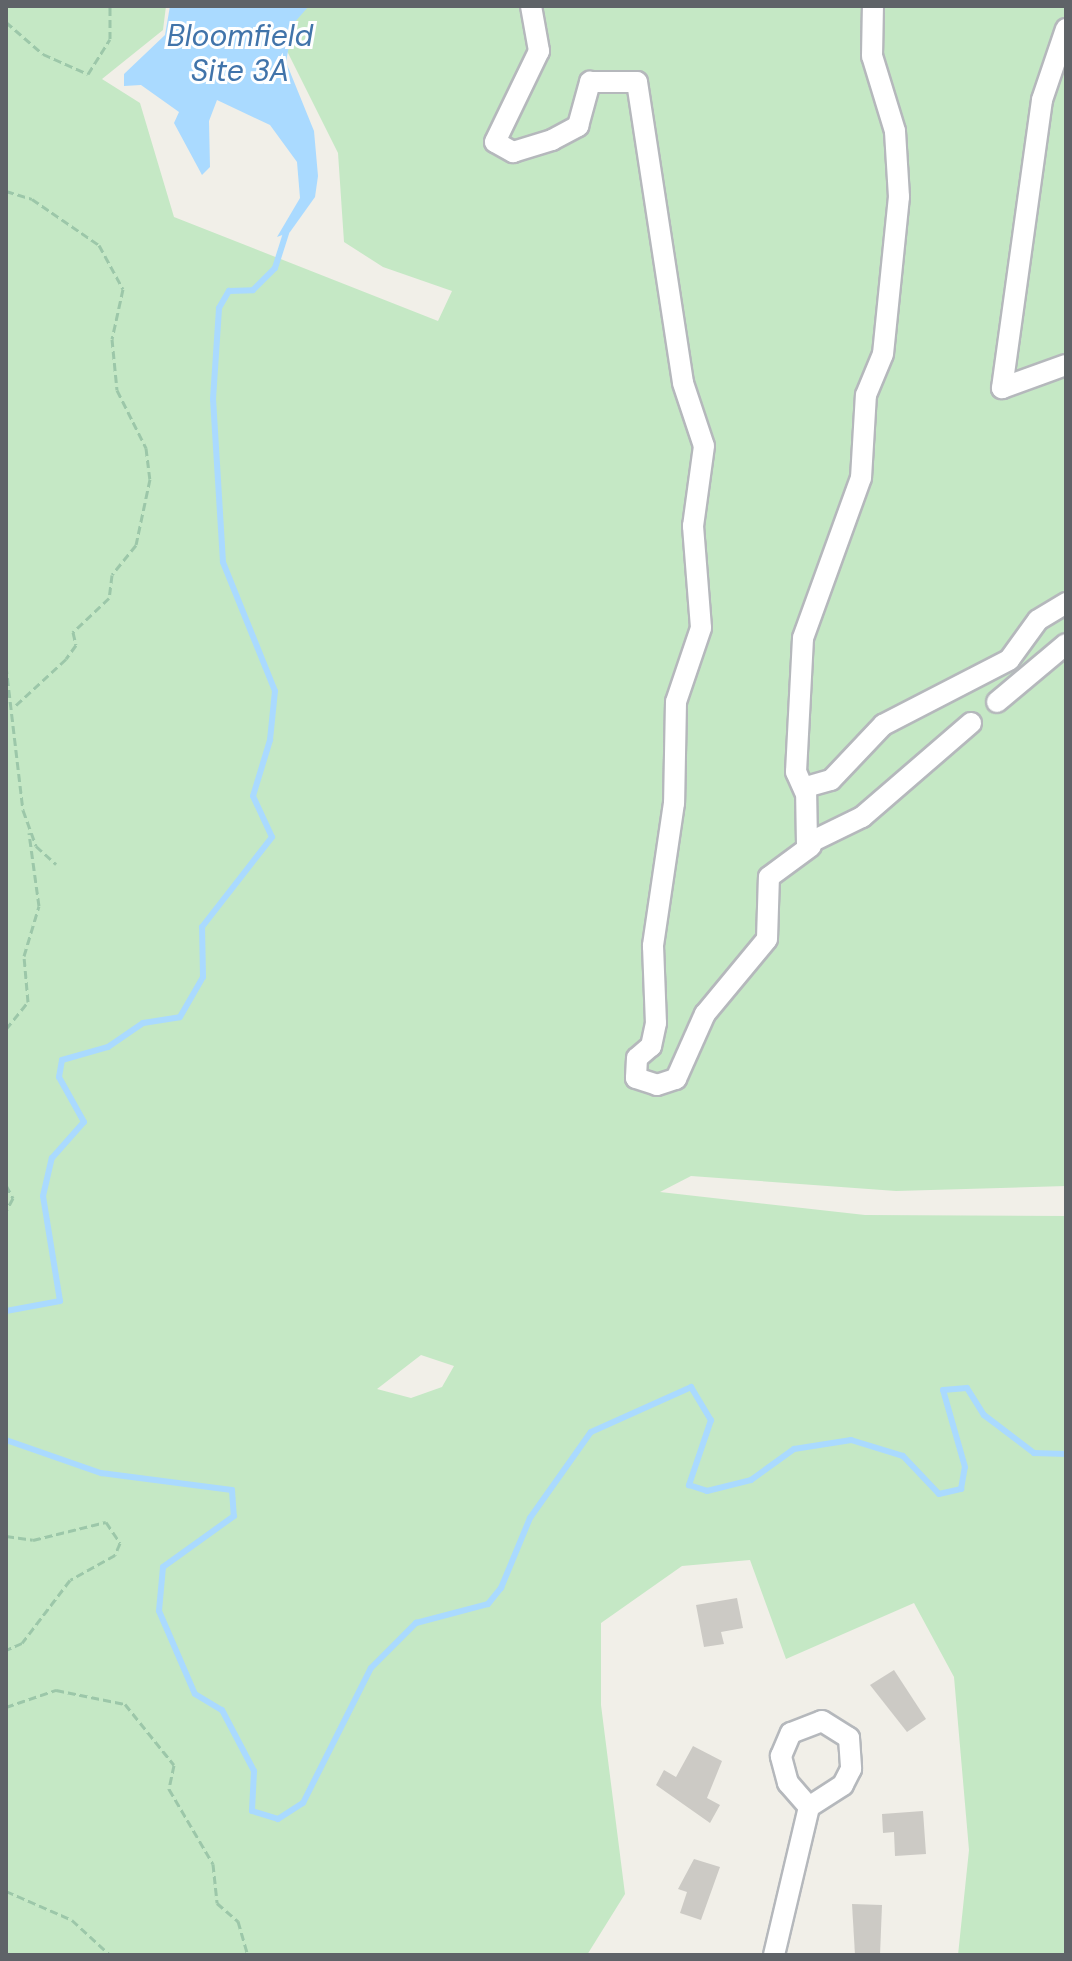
<!DOCTYPE html>
<html>
<head>
<meta charset="utf-8">
<style>
  body { margin:0 }
  #map { position:relative; width:1072px; height:1961px; overflow:hidden; background:#f1efe8; font-family:"DM Sans",sans-serif }
  div>[style] { position:absolute }
  .green>* { inset:0; background:#c5e8c5 }
  .water>* { inset:0; background:#aadaff }
  .stream>* { height:6px; margin:-3px; padding:0 3px; transform-origin:3px; border-radius:3px; background:#aadaff }
  .building>* { inset:0; background:#cccac5 }
  .path>* { height:3px; margin-top:-1.5px; transform-origin:0; background:repeating-linear-gradient(90deg,#9cc7a9 0 8px,transparent 0 12px) }
  .roads { filter:drop-shadow(2px 0 #b5b8bc) drop-shadow(-2px 0 #b5b8bc) drop-shadow(0 2px #b5b8bc) drop-shadow(0 -2px #b5b8bc) }
  .minor>* { height:20px; margin:-10px; padding:0 10px; transform-origin:10px; border-radius:10px; background:#fff }
  span { translate:-50% -50%; white-space:nowrap; text-align:center; line-height:1.15; -webkit-text-stroke:6px #fff; paint-order:stroke }
  .water-label { font-size:30px; color:#4174aa; font-style:italic }
  .frame { position:absolute; inset:0; border:8px solid #5f6368; pointer-events:none }
</style>
</head>
<body>
<div id="map">
  <div class="green">
    <i style="clip-path:polygon(evenodd,6px 6px,166px 6px,163px 30px,102px 79px,140px 103px,174px 217px,438px 321px,452px 291px,383px 267px,344px 242px,338px 153px,272px 21px,280px 6px,1066px 6px,1066px 1186px,896px 1191px,691px 1176px,660px 1192px,865px 1215px,1066px 1216px,1066px 1955px,958px 1955px,969px 1850px,954px 1677px,914px 1603px,786px 1659px,750px 1560px,682px 1566px,601px 1623px,601px 1705px,625px 1894px,587px 1955px,6px 1955px,6px 6px,421px 1355px,454px 1366px,442px 1387px,411px 1398px,377px 1389px,421px 1355px)"></i>
  </div>
  <div class="water">
    <i style="clip-path:polygon(170px 6px,309px 6px,293px 24px,286px 62px,314px 131px,318px 176px,315px 197px,290px 232px,277px 237px,300px 198px,297px 162px,270px 125px,217px 100px,209px 121px,210px 167px,202px 175px,174px 123px,179px 112px,141px 85px,124px 86px,124px 74px,165px 35px)"></i>
  </div>
  <div class="stream">
    <i style="left:6px;top:1311px;width:55px;rotate:-10.5deg"></i>
    <i style="left:60px;top:1301px;width:106px;rotate:-99.2deg"></i>
    <i style="left:43px;top:1196px;width:39px;rotate:-77deg"></i>
    <i style="left:52px;top:1158px;width:48px;rotate:-48.4deg"></i>
    <i style="left:84px;top:1122px;width:51px;rotate:-119.1deg"></i>
    <i style="left:59px;top:1077px;width:17px;rotate:-80deg"></i>
    <i style="left:62px;top:1060px;width:48px;rotate:-15.8deg"></i>
    <i style="left:108px;top:1047px;width:42px;rotate:-34.4deg"></i>
    <i style="left:143px;top:1023px;width:37px;rotate:-9deg"></i>
    <i style="left:180px;top:1017px;width:46px;rotate:-60.1deg"></i>
    <i style="left:203px;top:977px;width:50px;rotate:-91.1deg"></i>
    <i style="left:202px;top:927px;width:114px;rotate:-52.1deg"></i>
    <i style="left:272px;top:837px;width:45px;rotate:-114.9deg"></i>
    <i style="left:253px;top:796px;width:59px;rotate:-73.1deg"></i>
    <i style="left:270px;top:740px;width:49px;rotate:-84.2deg"></i>
    <i style="left:275px;top:691px;width:139px;rotate:-112deg"></i>
    <i style="left:223px;top:562px;width:163px;rotate:-93.5deg"></i>
    <i style="left:213px;top:399px;width:91px;rotate:-86.2deg"></i>
    <i style="left:219px;top:308px;width:20px;rotate:-60deg"></i>
    <i style="left:229px;top:291px;width:24px;rotate:-2deg"></i>
    <i style="left:253px;top:290px;width:31px;rotate:-45deg"></i>
    <i style="left:275px;top:268px;width:43px;rotate:-72.4deg"></i>
    <i style="left:6px;top:1440px;width:101px;rotate:19.2deg"></i>
    <i style="left:101px;top:1473px;width:132px;rotate:7.4deg"></i>
    <i style="left:232px;top:1490px;width:26px;rotate:86deg"></i>
    <i style="left:234px;top:1516px;width:87px;rotate:144.3deg"></i>
    <i style="left:163px;top:1567px;width:44px;rotate:95.2deg"></i>
    <i style="left:159px;top:1611px;width:90px;rotate:66.6deg"></i>
    <i style="left:195px;top:1694px;width:31px;rotate:31deg"></i>
    <i style="left:222px;top:1710px;width:69px;rotate:62.3deg"></i>
    <i style="left:254px;top:1771px;width:40px;rotate:92.9deg"></i>
    <i style="left:252px;top:1811px;width:27px;rotate:17deg"></i>
    <i style="left:278px;top:1819px;width:30px;rotate:-33deg"></i>
    <i style="left:303px;top:1803px;width:151px;rotate:-63.3deg"></i>
    <i style="left:371px;top:1668px;width:64px;rotate:-45deg"></i>
    <i style="left:416px;top:1623px;width:74px;rotate:-14.8deg"></i>
    <i style="left:488px;top:1604px;width:21px;rotate:-51deg"></i>
    <i style="left:501px;top:1588px;width:76px;rotate:-67.5deg"></i>
    <i style="left:530px;top:1518px;width:105px;rotate:-54.7deg"></i>
    <i style="left:591px;top:1432px;width:110px;rotate:-24.2deg"></i>
    <i style="left:691px;top:1387px;width:39px;rotate:59deg"></i>
    <i style="left:711px;top:1420px;width:69px;rotate:108.7deg"></i>
    <i style="left:689px;top:1485px;width:19px;rotate:18deg"></i>
    <i style="left:707px;top:1491px;width:45px;rotate:-14deg"></i>
    <i style="left:751px;top:1480px;width:53px;rotate:-35.8deg"></i>
    <i style="left:794px;top:1449px;width:58px;rotate:-9deg"></i>
    <i style="left:851px;top:1440px;width:54px;rotate:17.1deg"></i>
    <i style="left:903px;top:1456px;width:52px;rotate:46.5deg"></i>
    <i style="left:939px;top:1494px;width:23px;rotate:-13deg"></i>
    <i style="left:961px;top:1489px;width:22px;rotate:-80deg"></i>
    <i style="left:965px;top:1467px;width:80px;rotate:-105.9deg"></i>
    <i style="left:943px;top:1390px;width:24px;rotate:-5deg"></i>
    <i style="left:967px;top:1388px;width:32px;rotate:58deg"></i>
    <i style="left:984px;top:1415px;width:63px;rotate:37.2deg"></i>
    <i style="left:1034px;top:1453px;width:32px;rotate:2deg"></i>
  </div>
  <div class="building">
    <i style="clip-path:polygon(737px 1598px,743px 1628px,721px 1632px,724px 1644px,704px 1647px,696px 1605px)"></i>
    <i style="clip-path:polygon(894px 1670px,926px 1719px,907px 1732px,870px 1685px)"></i>
    <i style="clip-path:polygon(693px 1746px,722px 1761px,707px 1798px,720px 1805px,710px 1823px,656px 1785px,664px 1770px,676px 1777px)"></i>
    <i style="clip-path:polygon(923px 1811px,926px 1854px,895px 1856px,894px 1832px,883px 1833px,882px 1814px)"></i>
    <i style="clip-path:polygon(694px 1859px,720px 1867px,701px 1920px,680px 1913px,687px 1892px,678px 1889px)"></i>
    <i style="clip-path:polygon(852px 1904px,882px 1905px,880px 1955px,855px 1955px)"></i>
  </div>
  <div class="path">
    <i style="left:6px;top:22px;width:49px;rotate:40.9deg"></i>
    <i style="left:43px;top:54px;width:49px;rotate:24deg"></i>
    <i style="left:88px;top:74px;width:41px;rotate:-57.8deg"></i>
    <i style="left:110px;top:39px;width:33px;rotate:-90deg"></i>
    <i style="left:6px;top:191px;width:27px;rotate:17deg"></i>
    <i style="left:32px;top:199px;width:81px;rotate:34.5deg"></i>
    <i style="left:99px;top:245px;width:50px;rotate:61.4deg"></i>
    <i style="left:123px;top:289px;width:51px;rotate:102.4deg"></i>
    <i style="left:112px;top:339px;width:51px;rotate:84.4deg"></i>
    <i style="left:117px;top:390px;width:65px;rotate:63.4deg"></i>
    <i style="left:146px;top:448px;width:31px;rotate:83deg"></i>
    <i style="left:150px;top:479px;width:67px;rotate:102deg"></i>
    <i style="left:136px;top:545px;width:38px;rotate:129deg"></i>
    <i style="left:112px;top:575px;width:23px;rotate:97deg"></i>
    <i style="left:109px;top:598px;width:50px;rotate:136.6deg"></i>
    <i style="left:73px;top:632px;width:13px;rotate:77deg"></i>
    <i style="left:76px;top:645px;width:17px;rotate:126deg"></i>
    <i style="left:66px;top:659px;width:71px;rotate:137.3deg"></i>
    <i style="left:6px;top:666px;width:145px;rotate:83.3deg"></i>
    <i style="left:23px;top:810px;width:38px;rotate:70deg"></i>
    <i style="left:36px;top:846px;width:27px;rotate:42deg"></i>
    <i style="left:6px;top:1029px;width:35px;rotate:-51deg"></i>
    <i style="left:28px;top:1002px;width:46px;rotate:-95deg"></i>
    <i style="left:24px;top:956px;width:52px;rotate:-73.3deg"></i>
    <i style="left:39px;top:906px;width:74px;rotate:-97.8deg"></i>
    <i style="left:6px;top:1185px;width:15px;rotate:62deg"></i>
    <i style="left:13px;top:1198px;width:15px;rotate:118deg"></i>
    <i style="left:6px;top:1536px;width:27px;rotate:8deg"></i>
    <i style="left:33px;top:1540px;width:75px;rotate:-13.9deg"></i>
    <i style="left:106px;top:1522px;width:25px;rotate:56deg"></i>
    <i style="left:120px;top:1543px;width:13px;rotate:113deg"></i>
    <i style="left:115px;top:1555px;width:51px;rotate:150.9deg"></i>
    <i style="left:70px;top:1580px;width:79px;rotate:127.3deg"></i>
    <i style="left:22px;top:1643px;width:17px;rotate:156deg"></i>
    <i style="left:6px;top:1707px;width:53px;rotate:-18.8deg"></i>
    <i style="left:56px;top:1690px;width:70px;rotate:11.5deg"></i>
    <i style="left:125px;top:1704px;width:78px;rotate:51.2deg"></i>
    <i style="left:174px;top:1765px;width:25px;rotate:102deg"></i>
    <i style="left:169px;top:1789px;width:87px;rotate:59.6deg"></i>
    <i style="left:213px;top:1864px;width:39px;rotate:84deg"></i>
    <i style="left:217px;top:1903px;width:28px;rotate:41deg"></i>
    <i style="left:238px;top:1921px;width:35px;rotate:74deg"></i>
    <i style="left:6px;top:1891px;width:72px;rotate:23.7deg"></i>
    <i style="left:72px;top:1920px;width:52px;rotate:42.6deg"></i>
  </div>
  <div class="roads">
    <div class="minor">
      <i style="left:531px;top:6px;width:46px;rotate:79.9deg"></i>
      <i style="left:539px;top:51px;width:101px;rotate:115.8deg"></i>
      <i style="left:495px;top:142px;width:21px;rotate:29deg"></i>
      <i style="left:513px;top:152px;width:41px;rotate:-17.1deg"></i>
      <i style="left:552px;top:140px;width:30px;rotate:-28deg"></i>
      <i style="left:578px;top:126px;width:46px;rotate:-74.7deg"></i>
      <i style="left:590px;top:82px;width:47px"></i>
      <i style="left:637px;top:82px;width:304px;rotate:81.3deg"></i>
      <i style="left:683px;top:383px;width:66px;rotate:71.6deg"></i>
      <i style="left:704px;top:446px;width:81px;rotate:97.8deg"></i>
      <i style="left:693px;top:526px;width:102px;rotate:85.5deg"></i>
      <i style="left:701px;top:628px;width:78px;rotate:108.7deg"></i>
      <i style="left:676px;top:702px;width:101px;rotate:91.1deg"></i>
      <i style="left:674px;top:803px;width:145px;rotate:98.4deg"></i>
      <i style="left:653px;top:946px;width:77px;rotate:87.8deg"></i>
      <i style="left:656px;top:1023px;width:24px;rotate:102deg"></i>
      <i style="left:651px;top:1046px;width:18px;rotate:139deg"></i>
      <i style="left:637px;top:1058px;width:20px;rotate:93deg"></i>
      <i style="left:636px;top:1078px;width:22px;rotate:18deg"></i>
      <i style="left:657px;top:1085px;width:20px;rotate:-18deg"></i>
      <i style="left:676px;top:1079px;width:71px;rotate:-66deg"></i>
      <i style="left:705px;top:1014px;width:97px;rotate:-50.4deg"></i>
      <i style="left:767px;top:939px;width:62px;rotate:-88.2deg"></i>
      <i style="left:769px;top:877px;width:52px;rotate:-36.4deg"></i>
      <i style="left:1066px;top:29px;width:75px;rotate:108.7deg"></i>
      <i style="left:1042px;top:100px;width:291px;rotate:97.9deg"></i>
      <i style="left:1002px;top:388px;width:68px;rotate:-19.8deg"></i>
      <i style="left:997px;top:702px;width:90px;rotate:-40deg"></i>
      <i style="left:971px;top:723px;width:144px;rotate:139.2deg"></i>
      <i style="left:862px;top:817px;width:61px;rotate:153.9deg"></i>
      <i style="left:807px;top:844px;width:57px;rotate:-91deg"></i>
      <i style="left:806px;top:787px;width:26px;rotate:-16deg"></i>
      <i style="left:831px;top:780px;width:76px;rotate:-46.6deg"></i>
      <i style="left:883px;top:725px;width:142px;rotate:-27.3deg"></i>
      <i style="left:1009px;top:660px;width:49px;rotate:-54.1deg"></i>
      <i style="left:1038px;top:620px;width:33px;rotate:-31deg"></i>
      <i style="left:805px;top:792px;width:22px;rotate:-114deg"></i>
      <i style="left:796px;top:772px;width:134px;rotate:-87deg"></i>
      <i style="left:803px;top:638px;width:170px;rotate:-70.1deg"></i>
      <i style="left:861px;top:478px;width:83px;rotate:-86.6deg"></i>
      <i style="left:866px;top:395px;width:44px;rotate:-67.5deg"></i>
      <i style="left:883px;top:354px;width:158px;rotate:-84.2deg"></i>
      <i style="left:899px;top:197px;width:66px;rotate:-93.5deg"></i>
      <i style="left:895px;top:131px;width:78px;rotate:-107deg"></i>
      <i style="left:872px;top:56px;width:50px;rotate:-88.9deg"></i>
      <i style="left:822px;top:1721px;width:32px;rotate:32deg"></i>
      <i style="left:849px;top:1738px;width:31px;rotate:86deg"></i>
      <i style="left:851px;top:1769px;width:18px;rotate:117deg"></i>
      <i style="left:843px;top:1785px;width:40px;rotate:147.1deg"></i>
      <i style="left:809px;top:1807px;width:32px;rotate:-131deg"></i>
      <i style="left:788px;top:1783px;width:28px;rotate:-105deg"></i>
      <i style="left:781px;top:1756px;width:25px;rotate:-67deg"></i>
      <i style="left:791px;top:1733px;width:33px;rotate:-21deg"></i>
      <i style="left:774px;top:1955px;width:152px;rotate:-76.7deg"></i>
    </div>
  </div>
  <div class="water-label">
    <span style="left:240px;top:53px">Bloomfield<br>Site 3A</span>
  </div>
  <div class="frame"></div>
</div>
</body>
</html>
